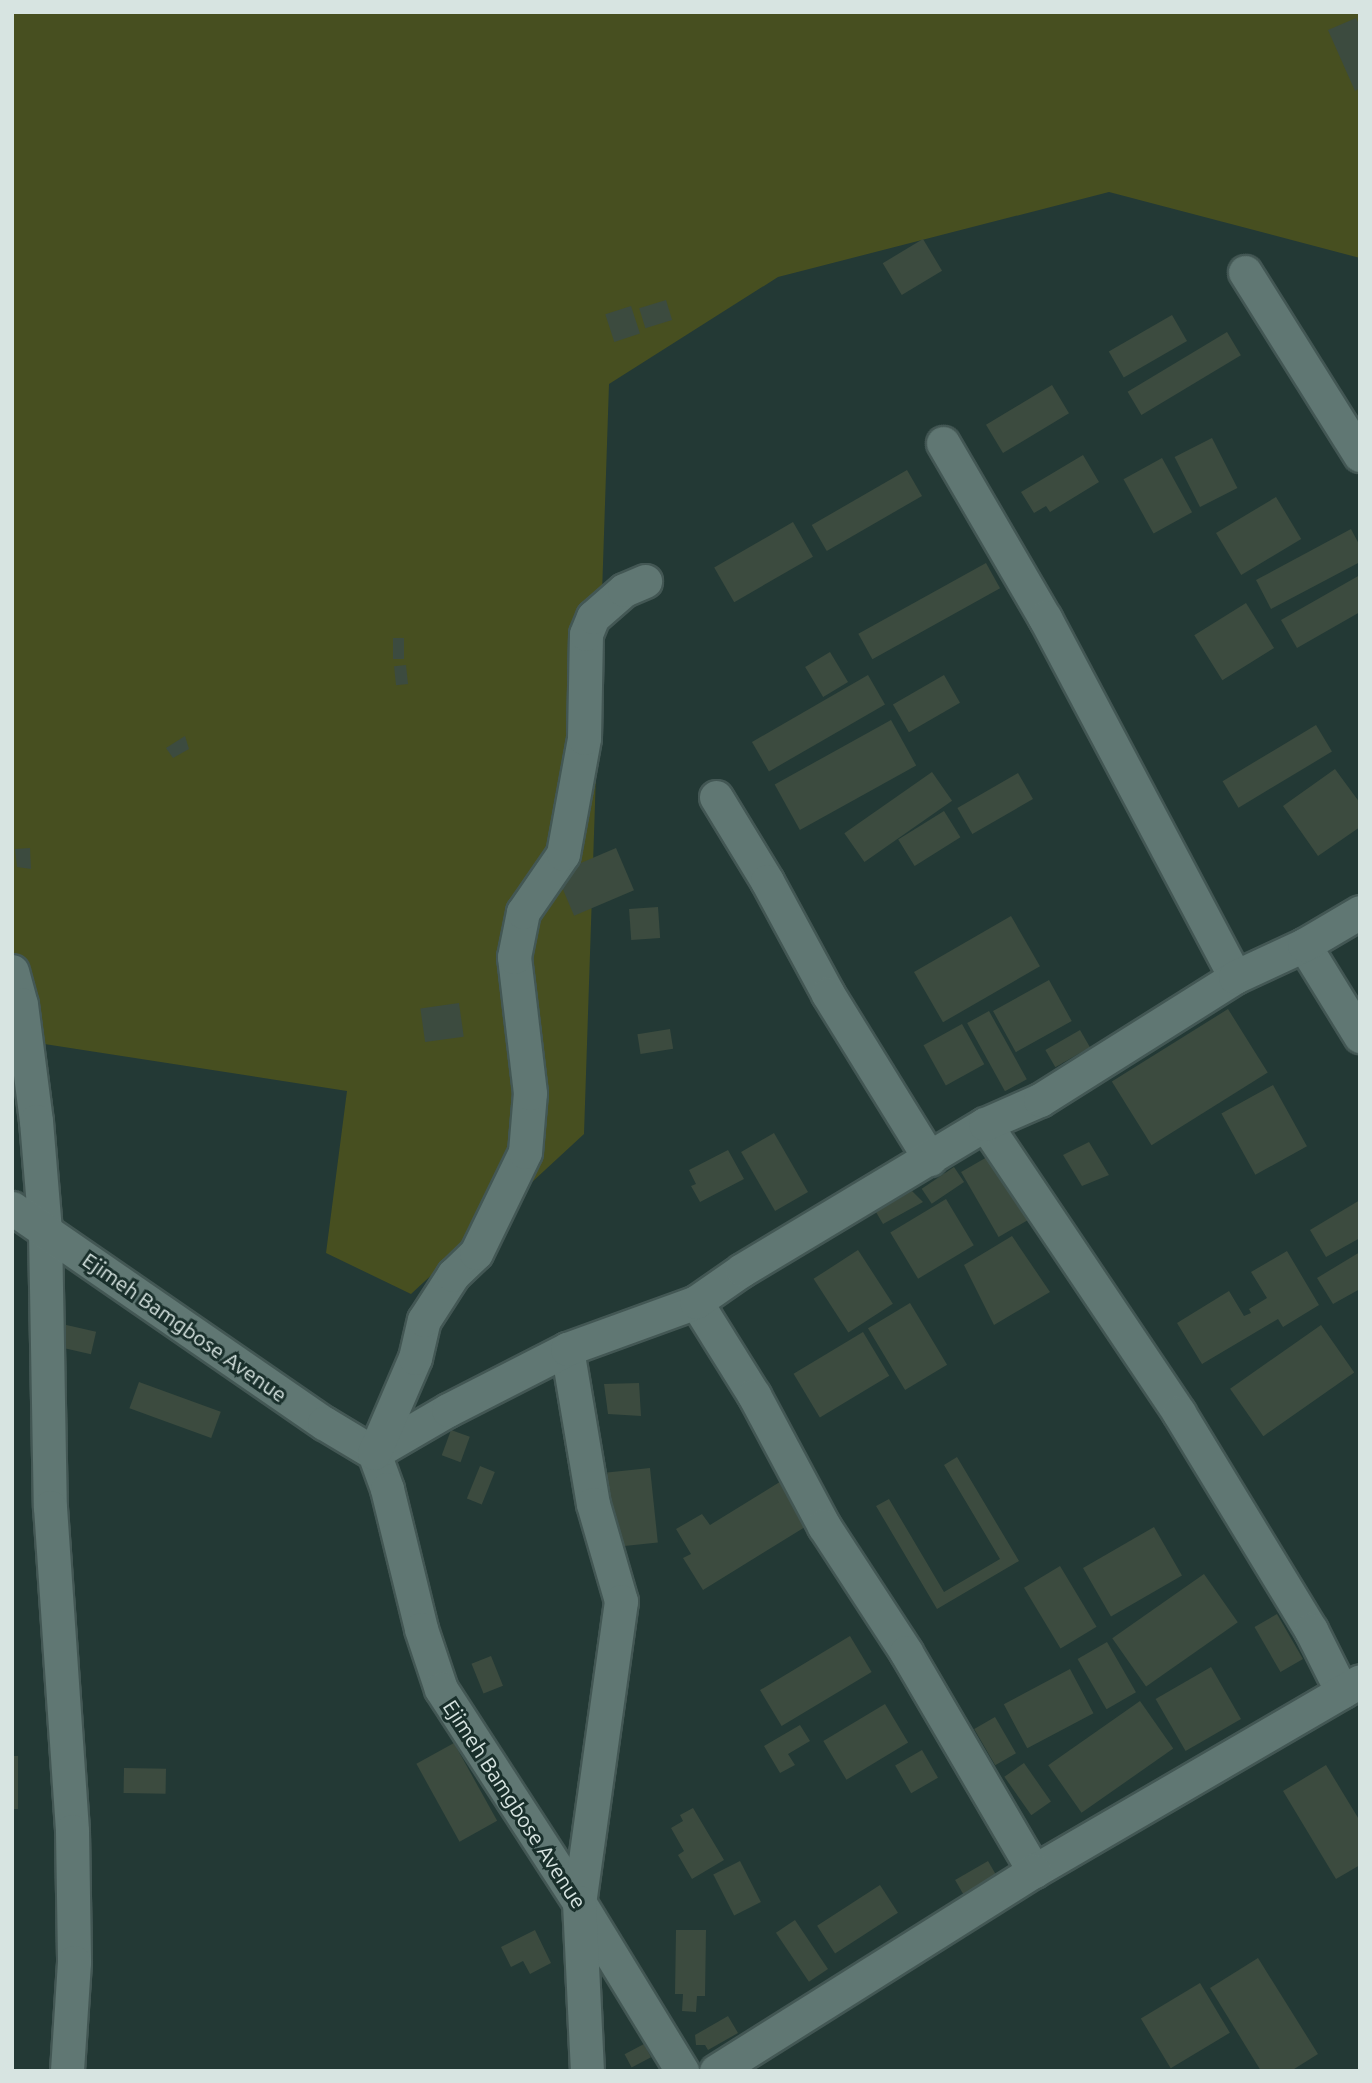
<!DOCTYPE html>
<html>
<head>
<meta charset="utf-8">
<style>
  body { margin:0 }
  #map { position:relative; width:1372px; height:2083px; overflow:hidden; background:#233935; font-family:Ubuntu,sans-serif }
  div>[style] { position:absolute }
  .green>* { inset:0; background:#474f20 }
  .building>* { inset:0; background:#3c4b3f; transform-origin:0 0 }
  .roads { filter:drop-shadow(2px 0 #435754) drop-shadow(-2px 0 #435754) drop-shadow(0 2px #435754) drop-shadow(0 -2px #435754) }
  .street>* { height:33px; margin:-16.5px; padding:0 16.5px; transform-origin:16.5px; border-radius:16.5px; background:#607773 }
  span { translate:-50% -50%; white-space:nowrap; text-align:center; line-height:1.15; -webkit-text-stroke:6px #192f2b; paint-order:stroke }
  .street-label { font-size:21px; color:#d7e4e1 }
  .frame { position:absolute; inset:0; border:14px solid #d7e4e1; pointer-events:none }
</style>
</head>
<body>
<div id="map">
  <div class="green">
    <i style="clip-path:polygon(12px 12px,1360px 12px,1360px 258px,1109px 192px,778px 277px,609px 384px,584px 1134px,411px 1294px,326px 1253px,347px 1091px,12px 1039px)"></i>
  </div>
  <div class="building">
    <i style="clip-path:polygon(1356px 18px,1360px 26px,1360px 88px,1355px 91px,1328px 30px)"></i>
    <i style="left:923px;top:239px;width:37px;height:47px;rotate:59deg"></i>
    <i style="left:666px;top:300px;width:21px;height:28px;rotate:73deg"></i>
    <i style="left:631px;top:306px;width:29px;height:27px;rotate:72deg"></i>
    <i style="left:1172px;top:315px;width:30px;height:73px;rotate:60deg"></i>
    <i style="left:1227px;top:332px;width:27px;height:116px;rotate:59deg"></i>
    <i style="left:1052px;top:385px;width:33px;height:77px;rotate:59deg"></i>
    <i style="left:1212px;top:438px;width:56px;height:42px;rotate:63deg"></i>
    <i style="clip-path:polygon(1083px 455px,1099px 482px,1050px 512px,1046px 506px,1034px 513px,1021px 492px)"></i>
    <i style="left:1162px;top:458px;width:62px;height:44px;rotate:61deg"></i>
    <i style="left:907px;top:470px;width:30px;height:110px;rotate:60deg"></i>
    <i style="left:1276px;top:497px;width:49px;height:70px;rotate:59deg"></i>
    <i style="left:793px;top:522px;width:40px;height:91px;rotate:60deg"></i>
    <i style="clip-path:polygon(1351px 529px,1360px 546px,1360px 562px,1271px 609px,1256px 580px)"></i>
    <i style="left:986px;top:563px;width:29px;height:146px;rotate:61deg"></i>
    <i style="clip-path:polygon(1360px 575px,1360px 612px,1297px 648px,1281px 620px)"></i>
    <i style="left:1246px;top:603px;width:53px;height:61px;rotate:58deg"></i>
    <i style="left:393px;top:638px;width:11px;height:21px"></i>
    <i style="left:830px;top:652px;width:35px;height:29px;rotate:59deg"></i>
    <i style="left:406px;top:665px;width:19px;height:12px;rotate:84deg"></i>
    <i style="left:868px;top:675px;width:34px;height:134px;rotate:60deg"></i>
    <i style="left:944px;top:675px;width:32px;height:59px;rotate:60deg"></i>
    <i style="left:891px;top:720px;width:52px;height:133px;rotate:61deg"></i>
    <i style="left:1316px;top:725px;width:31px;height:109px;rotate:59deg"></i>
    <i style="clip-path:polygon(185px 736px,189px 749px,173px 758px,166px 748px)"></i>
    <i style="clip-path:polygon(1335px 769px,1360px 803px,1360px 827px,1318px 856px,1283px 806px)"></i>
    <i style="left:932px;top:772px;width:35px;height:107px;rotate:55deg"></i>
    <i style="left:1018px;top:773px;width:30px;height:70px;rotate:60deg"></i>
    <i style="left:944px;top:811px;width:31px;height:54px;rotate:58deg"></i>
    <i style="clip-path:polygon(30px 848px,31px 869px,17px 867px,15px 849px)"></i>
    <i style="left:616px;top:848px;width:46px;height:65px;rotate:67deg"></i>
    <i style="left:658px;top:907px;width:31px;height:29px;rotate:86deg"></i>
    <i style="left:1011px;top:916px;width:58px;height:112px;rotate:60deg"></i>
    <i style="left:1049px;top:980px;width:47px;height:64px;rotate:61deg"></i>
    <i style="left:459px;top:1003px;width:34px;height:39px;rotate:82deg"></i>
    <i style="left:1228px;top:1009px;width:75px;height:137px;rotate:58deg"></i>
    <i style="left:989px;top:1011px;width:78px;height:25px;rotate:61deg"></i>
    <i style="left:962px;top:1024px;width:46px;height:44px;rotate:61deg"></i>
    <i style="left:670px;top:1029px;width:20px;height:33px;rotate:81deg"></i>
    <i style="left:1080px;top:1030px;width:20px;height:40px;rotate:60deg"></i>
    <i style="left:1273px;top:1085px;width:70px;height:59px;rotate:61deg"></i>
    <i style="left:774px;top:1133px;width:68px;height:38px;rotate:60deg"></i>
    <i style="clip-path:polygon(1089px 1142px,1109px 1175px,1082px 1186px,1063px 1155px)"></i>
    <i style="clip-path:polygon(728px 1150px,744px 1179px,700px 1202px,691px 1186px,696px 1184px,689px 1170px)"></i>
    <i style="left:994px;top:1153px;width:75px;height:38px;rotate:60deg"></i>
    <i style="left:954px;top:1167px;width:18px;height:39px;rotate:56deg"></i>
    <i style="clip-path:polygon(912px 1191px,923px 1202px,883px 1224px,876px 1212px)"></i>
    <i style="left:946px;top:1199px;width:54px;height:65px;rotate:59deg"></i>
    <i style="clip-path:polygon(1360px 1200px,1360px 1238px,1326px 1257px,1310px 1230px)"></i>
    <i style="clip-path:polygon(1012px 1236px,1050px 1292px,994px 1325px,964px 1265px)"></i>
    <i style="left:858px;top:1250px;width:64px;height:53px;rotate:57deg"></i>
    <i style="clip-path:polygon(1287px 1251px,1319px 1305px,1283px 1327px,1278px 1319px,1202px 1364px,1177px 1323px,1229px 1291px,1244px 1316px,1251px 1313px,1249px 1309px,1267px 1298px,1251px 1272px)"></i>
    <i style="clip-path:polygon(1360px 1252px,1360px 1289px,1333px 1304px,1317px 1278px)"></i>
    <i style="left:910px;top:1303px;width:72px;height:49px;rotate:59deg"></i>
    <i style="left:62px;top:1324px;width:35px;height:23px;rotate:13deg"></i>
    <i style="left:1321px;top:1325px;width:58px;height:111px;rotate:55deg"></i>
    <i style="left:863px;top:1332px;width:51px;height:81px;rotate:59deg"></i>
    <i style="left:139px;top:1382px;width:87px;height:28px;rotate:20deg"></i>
    <i style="clip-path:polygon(639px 1383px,641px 1416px,608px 1414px,604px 1384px)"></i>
    <i style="left:451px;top:1430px;width:20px;height:27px;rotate:20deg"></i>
    <i style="clip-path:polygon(957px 1457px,1019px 1561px,937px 1609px,876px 1506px,889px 1499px,944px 1592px,1000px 1559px,944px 1465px)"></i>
    <i style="left:480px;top:1466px;width:16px;height:35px;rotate:22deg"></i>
    <i style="left:650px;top:1468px;width:75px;height:43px;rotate:84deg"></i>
    <i style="clip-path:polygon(791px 1475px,818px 1519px,703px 1590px,683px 1558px,691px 1554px,676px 1529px,702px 1514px,710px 1525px)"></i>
    <i style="left:1154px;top:1527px;width:56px;height:82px;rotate:60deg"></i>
    <i style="left:1060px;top:1566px;width:71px;height:42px;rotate:59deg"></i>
    <i style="left:1204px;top:1574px;width:59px;height:112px;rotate:55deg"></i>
    <i style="left:1277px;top:1614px;width:52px;height:26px;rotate:60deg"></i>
    <i style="left:850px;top:1636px;width:42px;height:105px;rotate:59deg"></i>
    <i style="left:1107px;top:1642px;width:58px;height:34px;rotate:60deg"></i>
    <i style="left:491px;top:1656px;width:32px;height:21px;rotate:68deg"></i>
    <i style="left:1211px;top:1667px;width:60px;height:64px;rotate:60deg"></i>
    <i style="left:1070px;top:1669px;width:50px;height:75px;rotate:62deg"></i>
    <i style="left:1140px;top:1701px;width:58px;height:112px;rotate:55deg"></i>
    <i style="left:885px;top:1704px;width:45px;height:72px;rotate:59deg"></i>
    <i style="left:995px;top:1717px;width:42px;height:24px;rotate:60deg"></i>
    <i style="clip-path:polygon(800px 1725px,810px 1741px,788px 1754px,795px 1765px,780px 1773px,764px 1746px)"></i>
    <i style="left:454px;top:1743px;width:89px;height:43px;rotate:61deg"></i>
    <i style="left:922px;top:1750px;width:32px;height:31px;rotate:60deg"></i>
    <i style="left:12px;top:1756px;width:6px;height:53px"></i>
    <i style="left:1024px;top:1763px;width:47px;height:24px;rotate:55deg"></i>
    <i style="clip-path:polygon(1326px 1765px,1360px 1821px,1360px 1865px,1336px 1879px,1283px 1791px)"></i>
    <i style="left:124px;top:1768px;width:42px;height:25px;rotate:1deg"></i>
    <i style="clip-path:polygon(693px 1808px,724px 1860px,692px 1879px,678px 1855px,684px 1851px,671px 1828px,683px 1821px,680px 1815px)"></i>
    <i style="left:740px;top:1861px;width:46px;height:30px;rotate:63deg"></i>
    <i style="left:988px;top:1861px;width:24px;height:38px;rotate:60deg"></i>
    <i style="left:880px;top:1885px;width:33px;height:75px;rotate:57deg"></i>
    <i style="left:795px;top:1920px;width:59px;height:23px;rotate:56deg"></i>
    <i style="clip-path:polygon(535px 1930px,551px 1963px,530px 1974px,523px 1961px,511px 1967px,501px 1947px)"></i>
    <i style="clip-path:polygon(676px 1930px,706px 1930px,705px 1996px,697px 1996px,696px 2012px,682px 2011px,683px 1994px,675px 1994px)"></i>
    <i style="clip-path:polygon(1258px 1958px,1318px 2054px,1291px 2071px,1261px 2071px,1210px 1988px)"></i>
    <i style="left:1200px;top:1983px;width:58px;height:69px;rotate:59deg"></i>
    <i style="clip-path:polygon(728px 2016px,738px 2033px,708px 2050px,705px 2045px,696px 2045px,695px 2035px)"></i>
    <i style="left:644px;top:2044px;width:15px;height:22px;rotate:62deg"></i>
  </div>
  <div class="roads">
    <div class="street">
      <i style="left:1245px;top:272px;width:216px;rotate:57.9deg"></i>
      <i style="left:943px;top:443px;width:203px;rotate:59.8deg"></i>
      <i style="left:1045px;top:618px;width:406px;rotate:62.1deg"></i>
      <i style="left:716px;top:797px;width:98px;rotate:58.7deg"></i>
      <i style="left:767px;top:881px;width:128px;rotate:61.6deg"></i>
      <i style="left:828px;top:994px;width:194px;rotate:58.3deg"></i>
      <i style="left:1304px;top:945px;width:107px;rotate:58.4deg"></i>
      <i style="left:12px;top:971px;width:34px;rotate:75deg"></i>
      <i style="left:21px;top:1004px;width:118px;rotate:82.7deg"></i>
      <i style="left:36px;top:1121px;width:109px;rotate:85.3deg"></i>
      <i style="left:45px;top:1230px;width:277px;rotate:89deg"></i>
      <i style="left:50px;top:1507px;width:325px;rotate:86.1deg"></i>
      <i style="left:72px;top:1831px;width:131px;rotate:89.1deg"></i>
      <i style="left:74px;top:1962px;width:109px;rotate:93.7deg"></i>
      <i style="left:985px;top:1124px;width:348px;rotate:56.1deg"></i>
      <i style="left:1179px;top:1413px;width:254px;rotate:58.7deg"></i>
      <i style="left:1311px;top:1630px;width:69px;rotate:63.4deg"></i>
      <i style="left:12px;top:1208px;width:379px;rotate:34.6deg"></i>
      <i style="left:324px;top:1423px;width:58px;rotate:31deg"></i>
      <i style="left:374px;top:1453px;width:38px;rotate:70deg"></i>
      <i style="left:387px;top:1489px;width:144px;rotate:76.3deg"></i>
      <i style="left:421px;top:1629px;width:63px;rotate:71.6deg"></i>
      <i style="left:441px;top:1689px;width:254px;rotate:57.1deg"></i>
      <i style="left:579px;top:1902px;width:198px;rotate:58.6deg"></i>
      <i style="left:696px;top:1302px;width:110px;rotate:58.1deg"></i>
      <i style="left:754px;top:1395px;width:149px;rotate:61.9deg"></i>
      <i style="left:824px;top:1526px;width:150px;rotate:56.9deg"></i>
      <i style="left:906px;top:1652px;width:254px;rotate:59.7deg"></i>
      <i style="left:1034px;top:1871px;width:377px;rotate:-30.2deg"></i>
      <i style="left:567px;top:1349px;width:157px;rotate:80.5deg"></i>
      <i style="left:593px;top:1504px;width:101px;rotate:73.9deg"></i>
      <i style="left:621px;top:1601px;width:304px;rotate:97.9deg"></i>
      <i style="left:579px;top:1902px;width:169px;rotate:87.3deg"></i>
      <i style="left:374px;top:1453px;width:86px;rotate:-30.2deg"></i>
      <i style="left:448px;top:1410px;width:134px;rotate:-27.1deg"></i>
      <i style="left:567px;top:1349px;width:137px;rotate:-20deg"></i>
      <i style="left:696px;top:1302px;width:56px;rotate:-34.8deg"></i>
      <i style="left:742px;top:1270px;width:283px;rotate:-31deg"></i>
      <i style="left:985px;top:1124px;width:60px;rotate:-23.6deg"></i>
      <i style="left:1040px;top:1100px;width:231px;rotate:-32.2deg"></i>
      <i style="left:1235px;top:977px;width:76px;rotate:-24.9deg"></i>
      <i style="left:1304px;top:945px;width:65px;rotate:-30.5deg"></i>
      <i style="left:374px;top:1453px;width:103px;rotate:-66.7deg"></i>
      <i style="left:415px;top:1358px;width:39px;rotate:-77deg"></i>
      <i style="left:424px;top:1320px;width:54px;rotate:-57.2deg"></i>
      <i style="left:453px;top:1275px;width:32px;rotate:-44deg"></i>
      <i style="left:476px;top:1253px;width:112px;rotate:-64.1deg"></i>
      <i style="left:525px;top:1152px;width:59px;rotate:-85.2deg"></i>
      <i style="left:530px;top:1093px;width:137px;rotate:-96.7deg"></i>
      <i style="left:514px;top:957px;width:46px;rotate:-78.7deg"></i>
      <i style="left:523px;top:912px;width:70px;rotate:-55.4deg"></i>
      <i style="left:563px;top:854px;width:118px;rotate:-79.7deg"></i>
      <i style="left:584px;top:738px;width:104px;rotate:-88.9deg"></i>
      <i style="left:586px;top:634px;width:18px;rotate:-68deg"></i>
      <i style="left:593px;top:617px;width:41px;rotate:-41.1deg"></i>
      <i style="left:624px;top:590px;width:23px;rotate:-23deg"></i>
      <i style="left:716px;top:2071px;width:376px;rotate:-32.2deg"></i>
    </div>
  </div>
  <div class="street-label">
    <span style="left:185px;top:1327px;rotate:35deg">Ejimeh Bamgbose Avenue</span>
    <span style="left:515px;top:1804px;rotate:57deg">Ejimeh Bamgbose Avenue</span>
  </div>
  <div class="frame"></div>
</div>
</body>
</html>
